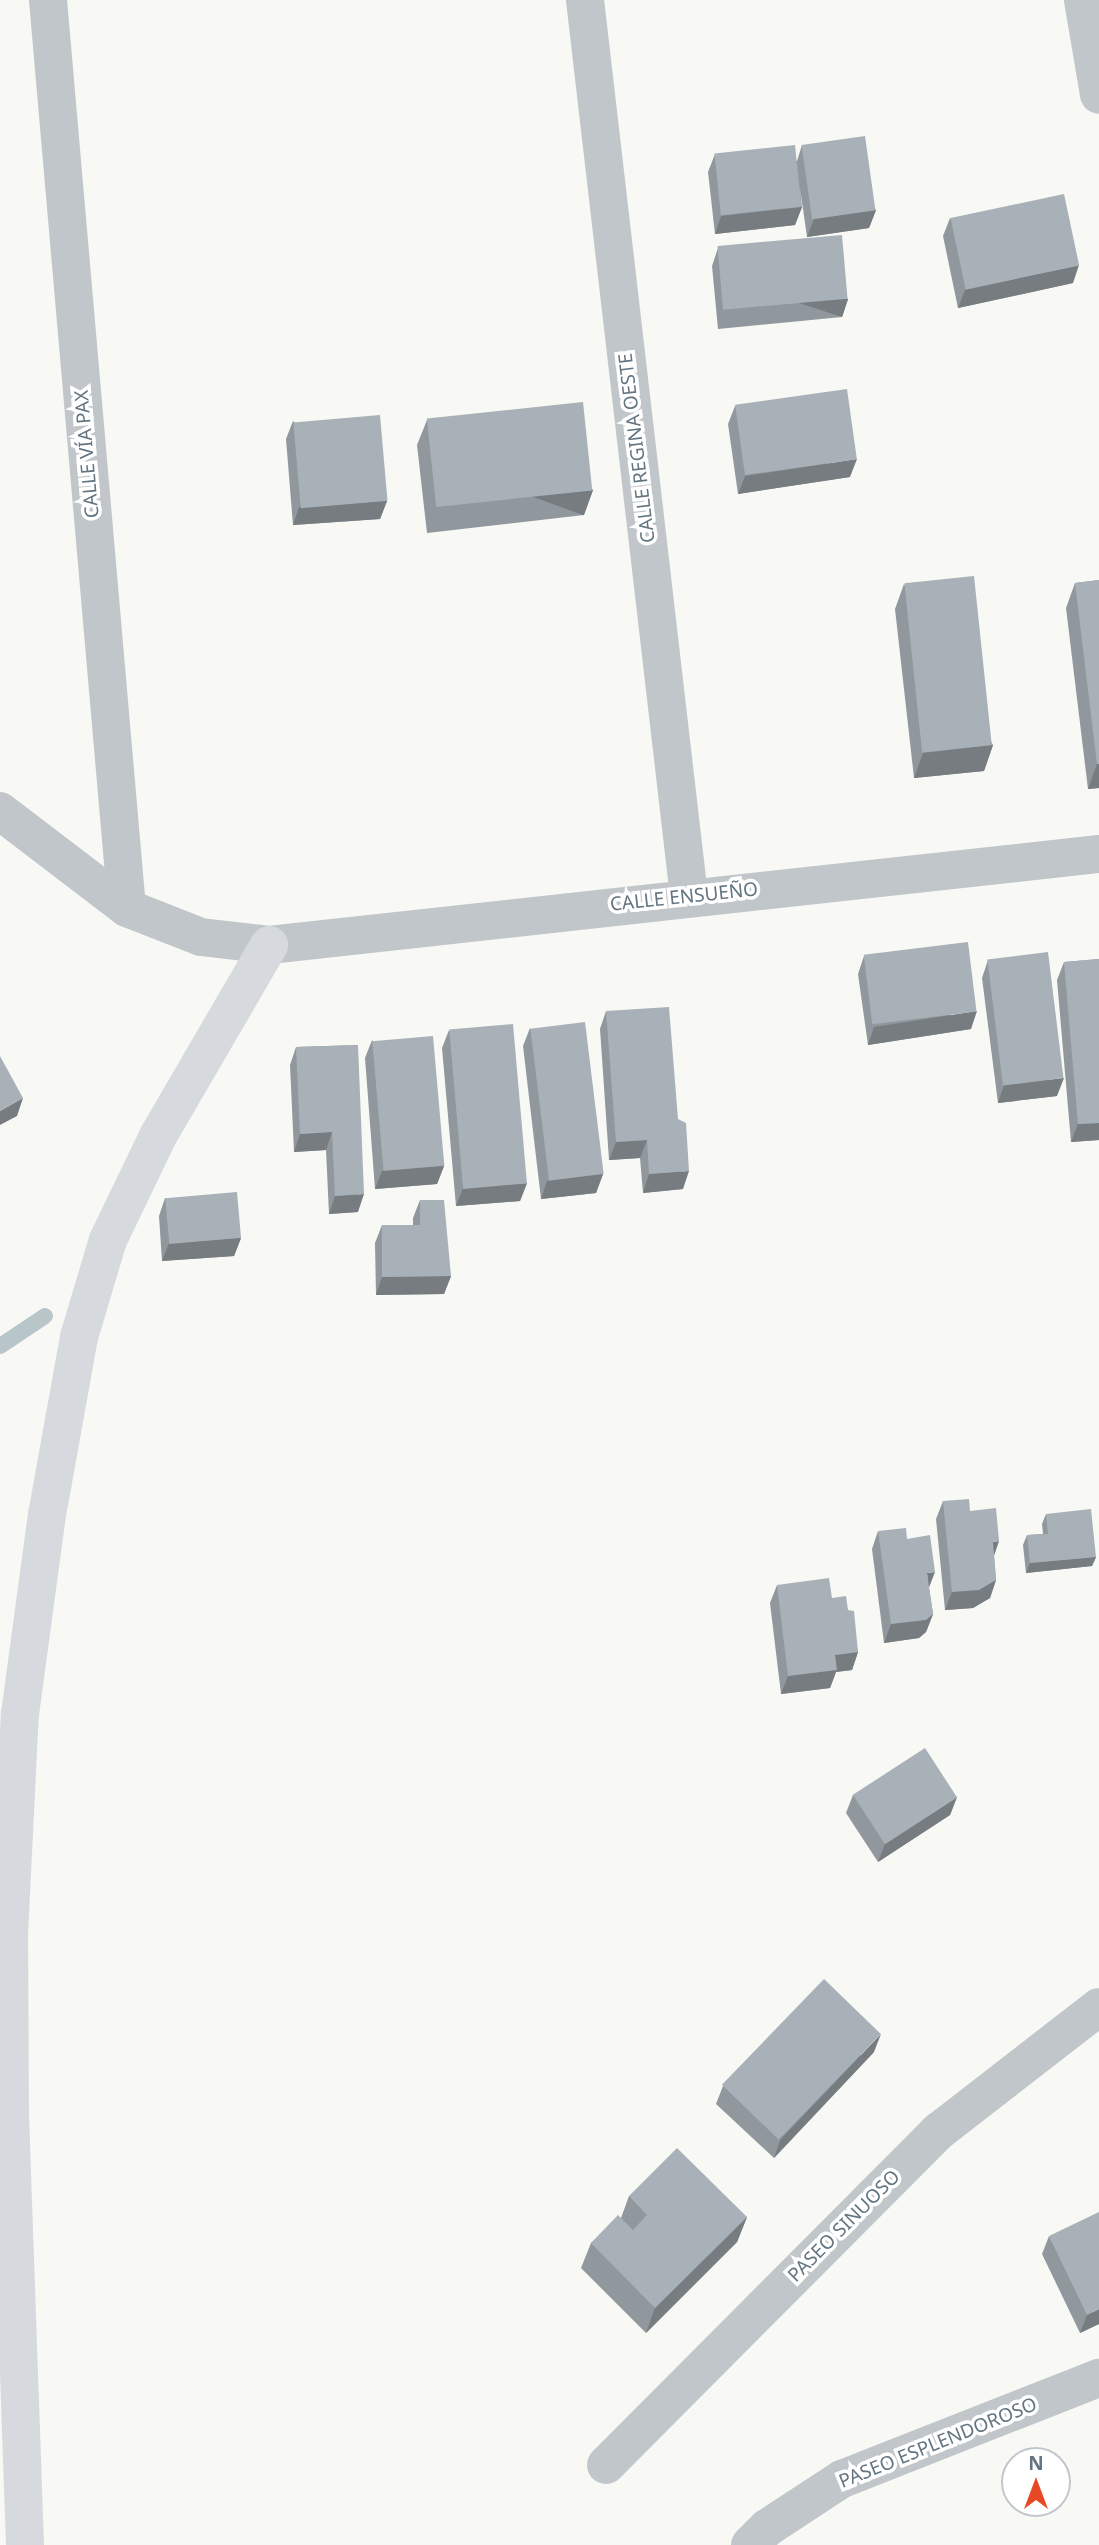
<!DOCTYPE html>
<html>
<head>
<meta charset="utf-8">
<style>
  body { margin:0 }
  #map { position:relative; width:1099px; height:2545px; overflow:hidden; background:#f8f8f5; font-family:"Noto Sans",sans-serif }
  div>[style] { position:absolute }
  .stream>* { height:16px; margin:-8px; padding:0 8px; transform-origin:8px; border-radius:8px; background:#b8c6c9 }
  .minor>* { height:38px; margin:-19px; padding:0 19px; transform-origin:19px; border-radius:19px; background:#c1c6ca }
  .major>* { height:38px; margin:-19px; padding:0 19px; transform-origin:19px; border-radius:19px; background:#d6dade }
  .wall>* { inset:0; background:#90989d }
  .shaded-wall>* { inset:0; background:#767c80; transform-origin:0 0 }
  .building>* { inset:0; background:#a8b1b7; transform-origin:0 0 }
  span { translate:-50% -50%; white-space:nowrap; text-align:center; line-height:1.15; -webkit-text-stroke:7px #fff; paint-order:stroke }
  .street-label { font-size:19px; color:#627581 }
  .north { position:absolute; left:1001px; top:2447px; width:70px; height:70px; box-sizing:border-box; background:#fff; border:2px solid #c0c8cd; border-radius:50%; rotate:0deg; font-size:19px; font-weight:700; line-height:28px; text-align:center; color:#627581 }
  .north::after { content:''; display:block; margin:auto; width:24px; height:32px; background:#e94824; clip-path:polygon(50% 0,100% 100%,50% 72%,0 100%) }
</style>
</head>
<body>
<div id="map">
  <div class="stream">
    <i style="left:0;top:1346px;width:54px;rotate:-33.7deg"></i>
  </div>
  <div class="minor">
    <i style="left:48px;top:0;width:911px;rotate:85.03deg"></i>
    <i style="left:585px;top:0;width:902px;rotate:83.38deg"></i>
    <i style="left:1083px;top:0;width:96px;rotate:80.4deg"></i>
    <i style="left:0;top:811px;width:160px;rotate:37.4deg"></i>
    <i style="left:127px;top:908px;width:79px;rotate:21.4deg"></i>
    <i style="left:201px;top:937px;width:68px;rotate:6.7deg"></i>
    <i style="left:269px;top:945px;width:835px;rotate:-6.26deg"></i>
    <i style="left:606px;top:2465px;width:472px;rotate:-45.1deg"></i>
    <i style="left:939px;top:2131px;width:202px;rotate:-37.8deg"></i>
    <i style="left:750px;top:2545px;width:24px;rotate:-45deg"></i>
    <i style="left:767px;top:2528px;width:90px;rotate:-33.2deg"></i>
    <i style="left:842px;top:2479px;width:276px;rotate:-21.5deg"></i>
  </div>
  <div class="major">
    <i style="left:25px;top:2545px;width:434px;rotate:-92deg"></i>
    <i style="left:10px;top:2111px;width:176px;rotate:-90.3deg"></i>
    <i style="left:9px;top:1935px;width:221px;rotate:-87.2deg"></i>
    <i style="left:20px;top:1714px;width:201px;rotate:-82.3deg"></i>
    <i style="left:47px;top:1515px;width:181px;rotate:-79.8deg"></i>
    <i style="left:79px;top:1337px;width:101px;rotate:-73.4deg"></i>
    <i style="left:108px;top:1240px;width:115px;rotate:-64.3deg"></i>
    <i style="left:158px;top:1136px;width:221px;rotate:-59.8deg"></i>
  </div>
  <div class="wall">
    <i style="clip-path:polygon(802px 145px,876px 210px,869px 228px,807px 237px,800px 188px,802px 207px,795px 225px,715px 234px,708px 172px,715px 154px,797px 161px)"></i>
    <i style="clip-path:polygon(950px 218px,1073px 283px,958px 308px,943px 236px)"></i>
    <i style="clip-path:polygon(718px 248px,848px 299px,842px 317px,718px 329px,712px 266px)"></i>
    <i style="clip-path:polygon(735px 406px,850px 477px,738px 494px,728px 424px)"></i>
    <i style="clip-path:polygon(427px 420px,593px 490px,584px 515px,427px 533px,417px 445px)"></i>
    <i style="clip-path:polygon(293px 421px,387px 501px,380px 519px,293px 525px,286px 439px)"></i>
    <i style="clip-path:polygon(1099px 580px,1099px 788px,1088px 789px,1066px 608px,1075px 583px)"></i>
    <i style="clip-path:polygon(904px 584px,993px 745px,984px 771px,914px 778px,895px 609px)"></i>
    <i style="clip-path:polygon(864px 956px,971px 1029px,868px 1045px,858px 974px)"></i>
    <i style="clip-path:polygon(1099px 959px,1099px 1140px,1071px 1142px,1057px 980px,1064px 962px)"></i>
    <i style="clip-path:polygon(988px 960px,1057px 1096px,998px 1103px,982px 978px)"></i>
    <i style="clip-path:polygon(606px 1011px,678px 1119px,683px 1189px,643px 1193px,640px 1158px,609px 1160px,600px 1029px)"></i>
    <i style="clip-path:polygon(530px 1028px,603px 1174px,596px 1193px,541px 1199px,523px 1046px)"></i>
    <i style="clip-path:polygon(449px 1030px,527px 1183px,520px 1201px,456px 1206px,442px 1048px)"></i>
    <i style="clip-path:polygon(372px 1040px,444px 1166px,437px 1184px,375px 1189px,365px 1058px)"></i>
    <i style="clip-path:polygon(358px 1045px,358px 1212px,329px 1214px,326px 1150px,294px 1152px,290px 1065px,296px 1047px)"></i>
    <i style="clip-path:polygon(165px 1198px,241px 1238px,234px 1256px,162px 1261px,159px 1216px)"></i>
    <i style="clip-path:polygon(420px 1200px,451px 1276px,444px 1294px,376px 1295px,375px 1243px,382px 1225px,413px 1225px,413px 1218px)"></i>
    <i style="clip-path:polygon(943px 1501px,970px 1511px,994px 1556px,996px 1580px,990px 1598px,973px 1608px,945px 1610px,936px 1519px)"></i>
    <i style="clip-path:polygon(1046px 1514px,1096px 1557px,1092px 1566px,1026px 1573px,1023px 1545px,1027px 1535px,1043px 1534px,1042px 1524px)"></i>
    <i style="clip-path:polygon(878px 1531px,907px 1539px,929px 1588px,933px 1614px,926px 1632px,919px 1638px,884px 1643px,872px 1549px)"></i>
    <i style="clip-path:polygon(777px 1585px,832px 1598px,848px 1610px,858px 1652px,852px 1670px,836px 1672px,830px 1688px,781px 1694px,770px 1603px)"></i>
    <i style="clip-path:polygon(853px 1795px,957px 1797px,950px 1815px,878px 1862px,846px 1813px)"></i>
    <i style="clip-path:polygon(874px 2052px,774px 2158px,716px 2104px,723px 2086px)"></i>
    <i style="clip-path:polygon(629px 2196px,747px 2217px,737px 2242px,646px 2333px,581px 2268px,591px 2243px,621px 2218px)"></i>
    <i style="clip-path:polygon(1049px 2236px,1099px 2324px,1080px 2333px,1042px 2254px)"></i>
  </div>
  <div class="shaded-wall">
    <i style="clip-path:polygon(802px 207px,795px 225px,715px 234px,721px 216px)"></i>
    <i style="clip-path:polygon(876px 210px,869px 228px,807px 237px,814px 219px)"></i>
    <i style="clip-path:polygon(1079px 265px,1073px 283px,958px 308px,965px 290px)"></i>
    <i style="left:848px;top:299px;width:19px;height:124px;rotate:108deg"></i>
    <i style="clip-path:polygon(857px 459px,850px 477px,738px 494px,745px 476px)"></i>
    <i style="left:593px;top:490px;width:27px;height:158px;rotate:110deg"></i>
    <i style="clip-path:polygon(387px 501px,380px 519px,293px 525px,299px 507px)"></i>
    <i style="clip-path:polygon(993px 745px,984px 771px,914px 778px,923px 753px)"></i>
    <i style="clip-path:polygon(1097px 764px,1099px 764px,1099px 788px,1088px 789px)"></i>
    <i style="clip-path:polygon(977px 1011px,971px 1029px,868px 1045px,874px 1027px)"></i>
    <i style="clip-path:polygon(1064px 1078px,1057px 1096px,998px 1103px,1004px 1085px)"></i>
    <i style="clip-path:polygon(23px 1098px,17px 1116px,0 1125px,0 1111px)"></i>
    <i style="clip-path:polygon(1099px 1123px,1099px 1140px,1071px 1142px,1078px 1124px)"></i>
    <i style="clip-path:polygon(332px 1132px,326px 1150px,294px 1152px,300px 1134px)"></i>
    <i style="clip-path:polygon(647px 1140px,640px 1158px,609px 1160px,616px 1142px)"></i>
    <i style="clip-path:polygon(444px 1166px,437px 1184px,375px 1189px,382px 1171px)"></i>
    <i style="clip-path:polygon(689px 1171px,683px 1189px,643px 1193px,649px 1174px)"></i>
    <i style="clip-path:polygon(603px 1174px,596px 1193px,541px 1199px,547px 1181px)"></i>
    <i style="clip-path:polygon(527px 1183px,520px 1201px,456px 1206px,463px 1188px)"></i>
    <i style="clip-path:polygon(364px 1194px,358px 1212px,329px 1214px,335px 1196px)"></i>
    <i style="clip-path:polygon(241px 1238px,234px 1256px,162px 1261px,169px 1243px)"></i>
    <i style="clip-path:polygon(451px 1276px,444px 1294px,376px 1295px,382px 1277px)"></i>
    <i style="clip-path:polygon(999px 1541px,993px 1559px,993px 1542px)"></i>
    <i style="clip-path:polygon(1096px 1557px,1092px 1566px,1026px 1573px,1030px 1563px)"></i>
    <i style="clip-path:polygon(935px 1572px,928px 1590px,927px 1573px)"></i>
    <i style="clip-path:polygon(996px 1580px,990px 1598px,973px 1608px,945px 1610px,952px 1592px)"></i>
    <i style="clip-path:polygon(933px 1614px,926px 1632px,919px 1638px,884px 1643px,891px 1624px)"></i>
    <i style="clip-path:polygon(858px 1652px,852px 1670px,836px 1672px,830px 1688px,781px 1694px,788px 1676px,835px 1655px)"></i>
    <i style="clip-path:polygon(957px 1797px,950px 1815px,878px 1862px,885px 1844px)"></i>
    <i style="clip-path:polygon(881px 2034px,874px 2052px,774px 2158px,780px 2140px)"></i>
    <i style="clip-path:polygon(747px 2217px,737px 2242px,646px 2333px,655px 2308px)"></i>
    <i style="clip-path:polygon(1099px 2309px,1099px 2324px,1080px 2333px,1087px 2315px)"></i>
  </div>
  <div class="building">
    <i style="left:865px;top:136px;width:75px;height:64px;rotate:82deg"></i>
    <i style="left:795px;top:145px;width:62px;height:81px;rotate:84deg"></i>
    <i style="left:1064px;top:194px;width:73px;height:116px;rotate:78deg"></i>
    <i style="left:842px;top:235px;width:64px;height:125px;rotate:85deg"></i>
    <i style="left:847px;top:389px;width:71px;height:113px;rotate:82deg"></i>
    <i style="left:583px;top:402px;width:89px;height:157px;rotate:84deg"></i>
    <i style="left:380px;top:415px;width:86px;height:87px;rotate:85deg"></i>
    <i style="left:974px;top:576px;width:170px;height:70px;rotate:84deg"></i>
    <i style="clip-path:polygon(1099px 580px,1099px 764px,1097px 764px,1075px 583px)"></i>
    <i style="left:968px;top:942px;width:70px;height:105px;rotate:83deg"></i>
    <i style="left:1048px;top:952px;width:127px;height:61px;rotate:83deg"></i>
    <i style="clip-path:polygon(1099px 959px,1099px 1123px,1078px 1124px,1064px 962px)"></i>
    <i style="clip-path:polygon(669px 1007px,678px 1119px,686px 1123px,689px 1171px,649px 1174px,647px 1140px,616px 1142px,606px 1011px)"></i>
    <i style="left:585px;top:1022px;width:153px;height:55px;rotate:83deg"></i>
    <i style="left:513px;top:1024px;width:160px;height:64px;rotate:85deg"></i>
    <i style="left:433px;top:1036px;width:130px;height:61px;rotate:85deg"></i>
    <i style="clip-path:polygon(358px 1045px,364px 1194px,335px 1196px,332px 1132px,300px 1134px,296px 1047px)"></i>
    <i style="clip-path:polygon(0 1056px,23px 1098px,0 1111px)"></i>
    <i style="left:237px;top:1192px;width:46px;height:72px;rotate:85deg"></i>
    <i style="clip-path:polygon(420px 1200px,444px 1200px,451px 1276px,382px 1277px,382px 1225px,420px 1225px)"></i>
    <i style="clip-path:polygon(969px 1499px,970px 1511px,996px 1508px,999px 1541px,993px 1542px,996px 1580px,979px 1590px,952px 1592px,943px 1501px)"></i>
    <i style="clip-path:polygon(1091px 1509px,1096px 1557px,1030px 1563px,1027px 1535px,1048px 1534px,1046px 1514px)"></i>
    <i style="clip-path:polygon(906px 1528px,907px 1539px,930px 1535px,935px 1572px,927px 1573px,933px 1614px,926px 1620px,891px 1624px,878px 1531px)"></i>
    <i style="clip-path:polygon(829px 1578px,832px 1598px,846px 1596px,848px 1610px,854px 1611px,858px 1652px,835px 1655px,837px 1670px,788px 1676px,777px 1585px)"></i>
    <i style="left:925px;top:1748px;width:59px;height:86px;rotate:57deg"></i>
    <i style="left:824px;top:1979px;width:79px;height:147px;rotate:44deg"></i>
    <i style="clip-path:polygon(677px 2148px,747px 2217px,655px 2308px,591px 2243px,618px 2215px,633px 2230px,647px 2215px,629px 2196px)"></i>
    <i style="clip-path:polygon(1099px 2212px,1099px 2309px,1087px 2315px,1049px 2236px)"></i>
  </div>
  <div class="street-label">
    <span style="left:637px;top:448px;rotate:-97deg">CALLE REGINA OESTE</span>
    <span style="left:87px;top:454px;rotate:-95deg">CALLE VÍA PAX</span>
    <span style="left:684px;top:897px;rotate:-6deg">CALLE ENSUEÑO</span>
    <span style="left:844px;top:2226px;rotate:-45deg">PASEO SINUOSO</span>
    <span style="left:938px;top:2443px;rotate:-22deg">PASEO ESPLENDOROSO</span>
  </div>
  <div class="north">N</div>
</div>
</body>
</html>
